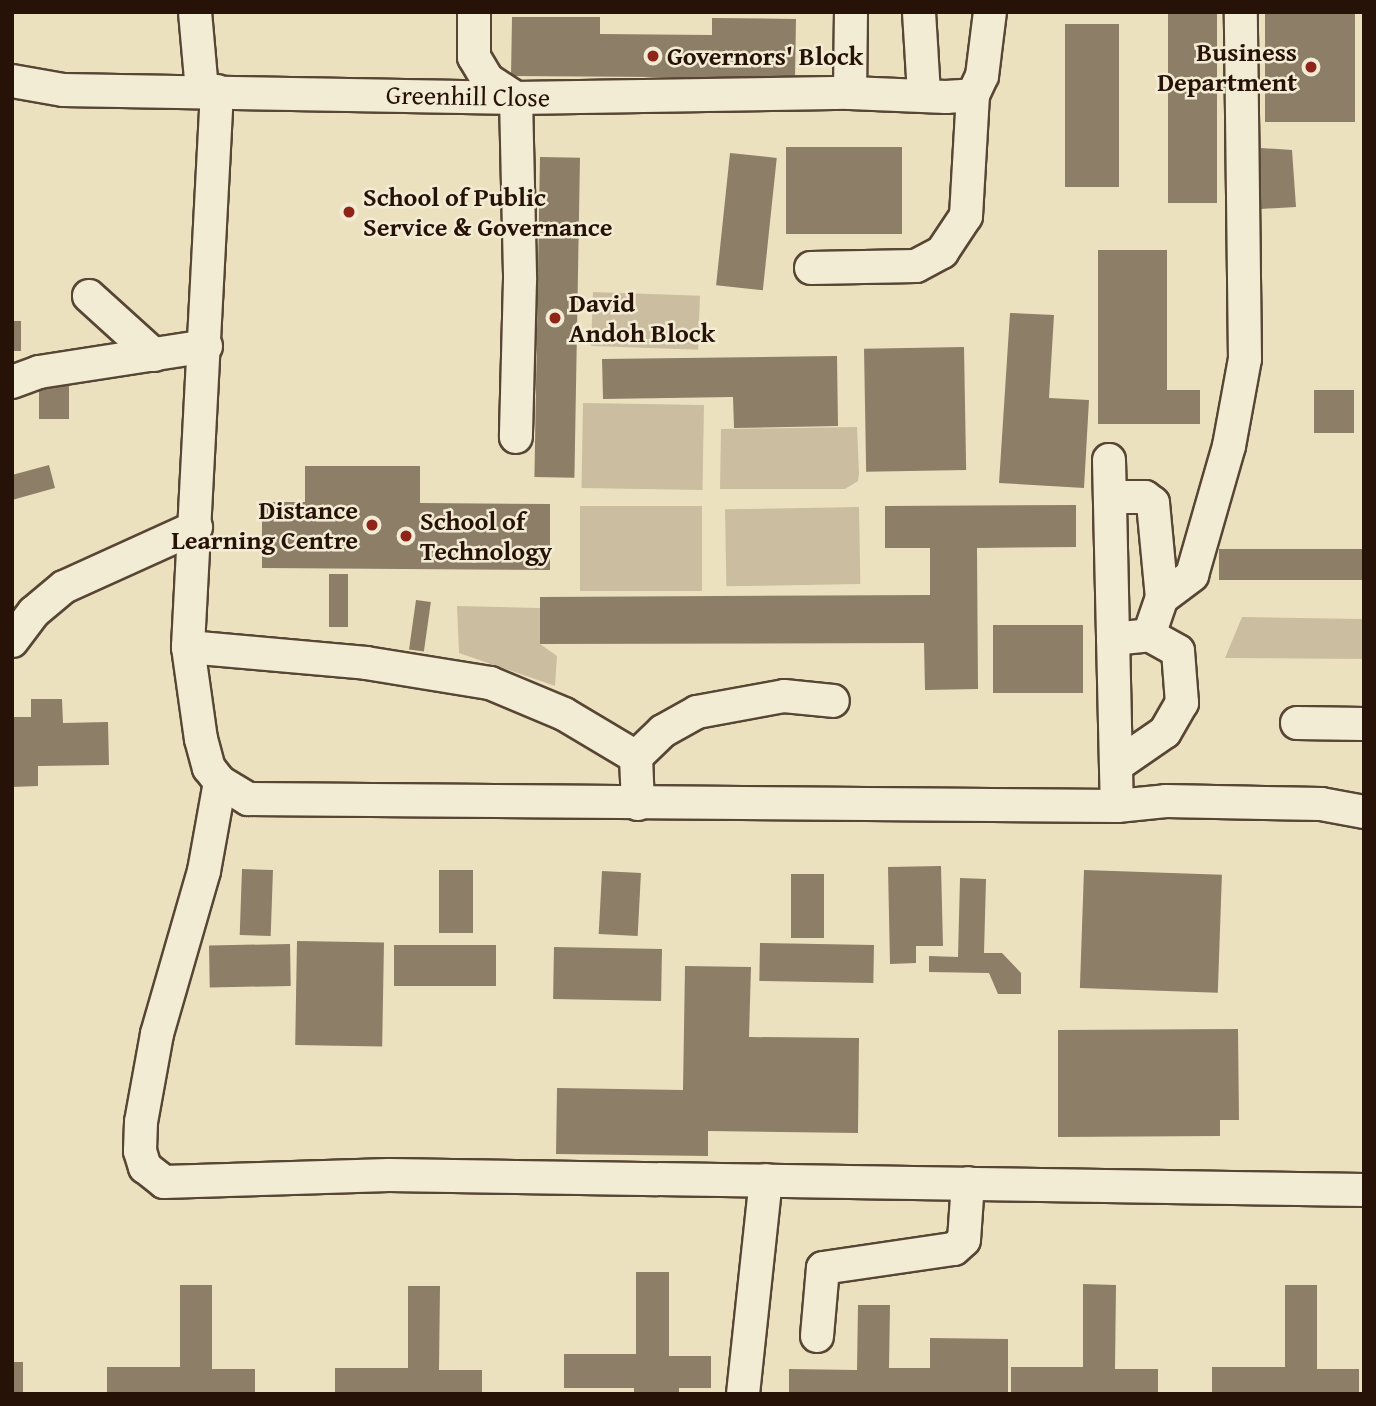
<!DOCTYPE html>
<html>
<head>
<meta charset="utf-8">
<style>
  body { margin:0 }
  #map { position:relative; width:1376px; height:1406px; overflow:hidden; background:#ece1bf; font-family:"Gentium Book Plus",serif }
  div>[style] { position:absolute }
  .green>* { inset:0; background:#cbbea0; transform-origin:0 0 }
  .building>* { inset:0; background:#8d7e67; transform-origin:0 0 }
  .roads { filter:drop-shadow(2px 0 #584635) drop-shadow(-2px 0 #584635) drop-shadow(0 2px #584635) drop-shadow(0 -2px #584635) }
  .minor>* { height:32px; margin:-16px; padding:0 16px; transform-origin:16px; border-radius:16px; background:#f3ecd5 }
  .dots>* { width:19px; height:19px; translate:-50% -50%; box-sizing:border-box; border:4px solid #f3ecd5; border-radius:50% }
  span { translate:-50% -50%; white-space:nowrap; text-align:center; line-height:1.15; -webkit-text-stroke:5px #f3ecd5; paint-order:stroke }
  .poi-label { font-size:26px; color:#271207; font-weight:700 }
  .right { translate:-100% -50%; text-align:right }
  .left { translate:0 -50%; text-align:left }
  .street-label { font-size:26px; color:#271207 }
  .frame { position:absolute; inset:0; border:14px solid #271207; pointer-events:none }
</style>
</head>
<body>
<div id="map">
  <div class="green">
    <i style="left:593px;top:292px;width:107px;height:54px;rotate:2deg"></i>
    <i style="left:583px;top:403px;width:121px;height:85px;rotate:1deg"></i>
    <i style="clip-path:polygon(857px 427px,859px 474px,858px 481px,845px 489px,720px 489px,721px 429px)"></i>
    <i style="left:580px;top:506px;width:122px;height:85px"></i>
    <i style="left:859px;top:507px;width:77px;height:134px;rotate:89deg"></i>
    <i style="clip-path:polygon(457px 606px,540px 608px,540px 644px,557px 656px,555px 686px,459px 653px)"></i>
    <i style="clip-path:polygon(1242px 617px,1364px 619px,1364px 659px,1225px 658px)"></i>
  </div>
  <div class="building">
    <i style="left:1168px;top:12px;width:49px;height:191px"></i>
    <i style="left:1265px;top:12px;width:90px;height:110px"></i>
    <i style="clip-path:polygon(512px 17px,600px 17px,600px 34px,712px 35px,712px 18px,796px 19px,795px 78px,511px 76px)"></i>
    <i style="left:1065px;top:24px;width:54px;height:163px"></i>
    <i style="left:786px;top:147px;width:116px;height:87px"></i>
    <i style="clip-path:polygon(1261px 148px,1292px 150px,1296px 207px,1261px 209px)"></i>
    <i style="left:730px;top:153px;width:47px;height:133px;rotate:6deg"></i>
    <i style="left:540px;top:157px;width:40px;height:320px;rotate:1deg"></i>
    <i style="clip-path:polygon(1098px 250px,1167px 250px,1167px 390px,1200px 390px,1200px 424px,1098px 424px)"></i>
    <i style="clip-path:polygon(1010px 313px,1054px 315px,1049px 398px,1089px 400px,1084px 488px,999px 483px)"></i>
    <i style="left:12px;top:321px;width:9px;height:30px"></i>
    <i style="left:964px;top:347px;width:123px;height:100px;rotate:89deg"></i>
    <i style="clip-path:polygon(837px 356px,838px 426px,734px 428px,733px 397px,603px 399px,602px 359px)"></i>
    <i style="left:39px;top:378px;width:30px;height:41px"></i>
    <i style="left:1314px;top:390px;width:40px;height:43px"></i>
    <i style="clip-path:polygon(49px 465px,55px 488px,12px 500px,12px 475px)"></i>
    <i style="clip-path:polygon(305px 466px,420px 466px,420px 503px,550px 504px,550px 570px,262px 568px,262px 502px,305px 502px)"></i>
    <i style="clip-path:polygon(1076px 505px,1076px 547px,977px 548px,978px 689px,925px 690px,924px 643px,540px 644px,540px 597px,930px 595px,930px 548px,885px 548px,885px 506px)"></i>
    <i style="left:1364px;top:549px;width:31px;height:145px;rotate:90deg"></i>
    <i style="left:329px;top:574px;width:19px;height:53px"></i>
    <i style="left:416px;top:600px;width:15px;height:50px;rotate:8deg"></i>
    <i style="left:993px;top:625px;width:90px;height:68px"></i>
    <i style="clip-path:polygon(31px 699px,62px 699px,63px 723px,108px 722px,109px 765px,38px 766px,38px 786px,12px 787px,12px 717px,31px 717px)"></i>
    <i style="clip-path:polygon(941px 866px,943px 946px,916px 946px,916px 963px,890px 964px,888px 867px)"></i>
    <i style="left:242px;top:869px;width:31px;height:66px;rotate:2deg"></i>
    <i style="left:439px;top:870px;width:34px;height:63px"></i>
    <i style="left:1084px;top:870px;width:138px;height:118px;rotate:2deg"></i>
    <i style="left:602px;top:871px;width:39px;height:63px;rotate:3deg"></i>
    <i style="left:791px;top:874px;width:33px;height:64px"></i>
    <i style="clip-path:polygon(960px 878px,986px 879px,984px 953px,1002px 953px,1021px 973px,1021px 994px,998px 994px,989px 973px,929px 972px,929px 956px,958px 957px)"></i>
    <i style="left:297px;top:941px;width:87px;height:104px;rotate:1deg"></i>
    <i style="left:760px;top:943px;width:114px;height:38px;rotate:1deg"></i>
    <i style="left:290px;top:944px;width:42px;height:81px;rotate:89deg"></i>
    <i style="left:394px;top:945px;width:102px;height:41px"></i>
    <i style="left:554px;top:947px;width:108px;height:52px;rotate:1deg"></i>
    <i style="clip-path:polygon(685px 966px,751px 967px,749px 1037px,859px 1038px,858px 1133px,708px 1131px,708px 1156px,556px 1154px,557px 1088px,683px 1090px)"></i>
    <i style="clip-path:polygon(1238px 1029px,1239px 1120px,1220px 1120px,1220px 1136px,1058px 1137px,1058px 1030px)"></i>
    <i style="clip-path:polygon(636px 1272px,669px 1272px,669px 1356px,711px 1356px,711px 1388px,679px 1388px,679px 1394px,634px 1394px,634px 1388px,564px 1388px,564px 1354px,636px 1354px)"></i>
    <i style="clip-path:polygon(1083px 1284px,1116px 1285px,1115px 1369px,1158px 1369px,1158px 1394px,1011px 1394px,1011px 1367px,1083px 1367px)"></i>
    <i style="clip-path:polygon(180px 1285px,212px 1285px,212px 1369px,255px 1369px,255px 1394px,107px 1394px,107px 1367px,180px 1367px)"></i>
    <i style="clip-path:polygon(1285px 1285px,1317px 1285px,1317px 1369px,1359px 1369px,1359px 1394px,1212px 1394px,1212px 1367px,1285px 1367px)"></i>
    <i style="clip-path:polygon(408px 1286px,440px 1286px,439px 1370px,482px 1370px,482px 1394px,335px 1394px,335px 1368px,408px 1368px)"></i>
    <i style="clip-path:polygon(858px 1305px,890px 1305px,889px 1368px,930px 1368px,930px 1338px,1008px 1339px,1008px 1394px,789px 1394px,789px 1369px,857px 1370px)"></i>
    <i style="left:12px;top:1362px;width:11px;height:32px"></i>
  </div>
  <div class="roads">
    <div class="minor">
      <i style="left:195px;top:12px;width:79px;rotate:84.9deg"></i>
      <i style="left:474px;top:12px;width:45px;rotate:90deg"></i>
      <i style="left:474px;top:57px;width:27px;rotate:59deg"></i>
      <i style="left:488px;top:80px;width:33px;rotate:33deg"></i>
      <i style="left:919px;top:12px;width:82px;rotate:86.5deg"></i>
      <i style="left:12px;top:81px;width:52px;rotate:10deg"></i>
      <i style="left:63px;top:90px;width:453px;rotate:1deg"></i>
      <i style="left:516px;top:98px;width:334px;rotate:-0.9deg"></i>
      <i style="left:850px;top:93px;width:96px;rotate:2.4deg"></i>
      <i style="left:946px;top:97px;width:27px;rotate:-4deg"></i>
      <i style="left:973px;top:95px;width:21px;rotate:-65deg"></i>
      <i style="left:982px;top:76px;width:64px;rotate:-82.9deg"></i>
      <i style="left:217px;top:91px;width:557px;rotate:92.99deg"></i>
      <i style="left:188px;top:647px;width:93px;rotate:82deg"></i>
      <i style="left:201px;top:739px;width:30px;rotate:75deg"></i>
      <i style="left:209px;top:768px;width:18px;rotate:52deg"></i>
      <i style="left:220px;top:782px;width:33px;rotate:31deg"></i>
      <i style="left:248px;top:799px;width:869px;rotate:0.46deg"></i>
      <i style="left:1117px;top:806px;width:49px;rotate:-5.8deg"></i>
      <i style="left:1166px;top:801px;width:155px;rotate:1.1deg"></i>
      <i style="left:1321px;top:804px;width:44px;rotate:10.5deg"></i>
      <i style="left:850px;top:93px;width:81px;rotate:-89.3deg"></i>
      <i style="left:516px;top:98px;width:182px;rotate:88.7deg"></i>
      <i style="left:520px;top:280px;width:157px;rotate:91.5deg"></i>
      <i style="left:811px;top:268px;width:105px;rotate:-1.1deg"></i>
      <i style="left:916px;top:266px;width:30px;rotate:-28deg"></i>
      <i style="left:942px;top:252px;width:43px;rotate:-56.3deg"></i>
      <i style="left:966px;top:216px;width:121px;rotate:-86.7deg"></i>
      <i style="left:89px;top:296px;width:88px;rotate:42.2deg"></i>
      <i style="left:12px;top:382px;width:29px;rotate:-20deg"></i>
      <i style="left:39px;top:372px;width:169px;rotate:-8.8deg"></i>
      <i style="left:1109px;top:460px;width:346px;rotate:88.7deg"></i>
      <i style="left:1110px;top:497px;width:35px"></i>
      <i style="left:1145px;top:497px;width:10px;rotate:37deg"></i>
      <i style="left:1153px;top:503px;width:95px;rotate:84.6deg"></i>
      <i style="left:1113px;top:639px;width:36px;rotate:-6deg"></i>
      <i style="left:1149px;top:635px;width:39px;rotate:-71deg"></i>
      <i style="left:1162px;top:598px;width:38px;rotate:-37deg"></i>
      <i style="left:1192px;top:575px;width:134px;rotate:-74deg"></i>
      <i style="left:1229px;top:446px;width:88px;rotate:-79.6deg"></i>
      <i style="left:1245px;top:359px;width:347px;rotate:-90.7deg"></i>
      <i style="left:12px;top:641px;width:36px;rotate:-53deg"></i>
      <i style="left:34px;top:612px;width:39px;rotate:-40deg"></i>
      <i style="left:64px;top:587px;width:145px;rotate:-24.4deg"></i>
      <i style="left:188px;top:647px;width:179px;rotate:5.1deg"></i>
      <i style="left:366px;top:663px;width:126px;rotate:9.2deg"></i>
      <i style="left:490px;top:683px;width:80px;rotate:22.7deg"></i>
      <i style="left:564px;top:714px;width:84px;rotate:30.8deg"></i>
      <i style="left:636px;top:757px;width:47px;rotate:87.6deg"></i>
      <i style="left:1297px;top:723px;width:67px;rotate:0.9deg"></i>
      <i style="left:636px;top:757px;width:37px;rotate:-44deg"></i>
      <i style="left:663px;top:731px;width:39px;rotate:-29deg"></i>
      <i style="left:697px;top:712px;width:88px;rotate:-10.4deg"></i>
      <i style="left:784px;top:696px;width:49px;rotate:5.8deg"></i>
      <i style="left:1117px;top:765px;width:58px;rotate:-34.5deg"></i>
      <i style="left:1165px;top:732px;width:34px;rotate:-60deg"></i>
      <i style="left:1182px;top:703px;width:52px;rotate:-94.4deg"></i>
      <i style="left:1178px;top:651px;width:33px;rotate:-151deg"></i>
      <i style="left:220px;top:782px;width:90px;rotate:100.2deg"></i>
      <i style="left:204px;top:871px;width:170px;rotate:106.1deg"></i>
      <i style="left:157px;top:1034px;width:89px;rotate:100.3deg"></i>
      <i style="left:141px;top:1122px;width:29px;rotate:92deg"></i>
      <i style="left:140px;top:1151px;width:17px;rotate:73deg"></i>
      <i style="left:145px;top:1167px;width:24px;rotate:38deg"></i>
      <i style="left:164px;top:1182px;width:225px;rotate:-1.8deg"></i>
      <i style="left:389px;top:1175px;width:975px;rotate:0.88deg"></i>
      <i style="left:817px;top:1336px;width:68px;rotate:-85deg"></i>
      <i style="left:823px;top:1268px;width:132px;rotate:-8.3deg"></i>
      <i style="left:954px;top:1249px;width:13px;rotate:-42deg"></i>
      <i style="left:964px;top:1240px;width:57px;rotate:-86deg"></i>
      <i style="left:743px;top:1394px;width:215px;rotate:-83.9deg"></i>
    </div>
  </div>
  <div class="dots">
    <i style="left:653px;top:56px;background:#8f2418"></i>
    <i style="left:1311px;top:67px;background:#8f2418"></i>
    <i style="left:349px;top:212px;background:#8f2418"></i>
    <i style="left:555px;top:318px;background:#8f2418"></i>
    <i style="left:372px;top:525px;background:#8f2418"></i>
    <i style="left:406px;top:536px;background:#8f2418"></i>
  </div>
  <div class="poi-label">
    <span class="right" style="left:1297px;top:67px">Business<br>Department</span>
    <span class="left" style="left:667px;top:56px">Governors' Block</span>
    <span class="left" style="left:363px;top:212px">School of Public<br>Service &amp; Governance</span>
    <span class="left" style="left:569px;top:318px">David<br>Andoh Block</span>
    <span class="right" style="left:358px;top:525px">Distance<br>Learning Centre</span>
    <span class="left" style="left:420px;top:536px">School of<br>Technology</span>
  </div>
  <div class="street-label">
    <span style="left:468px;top:96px;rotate:1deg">Greenhill Close</span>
  </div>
  <div class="frame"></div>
</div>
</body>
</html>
